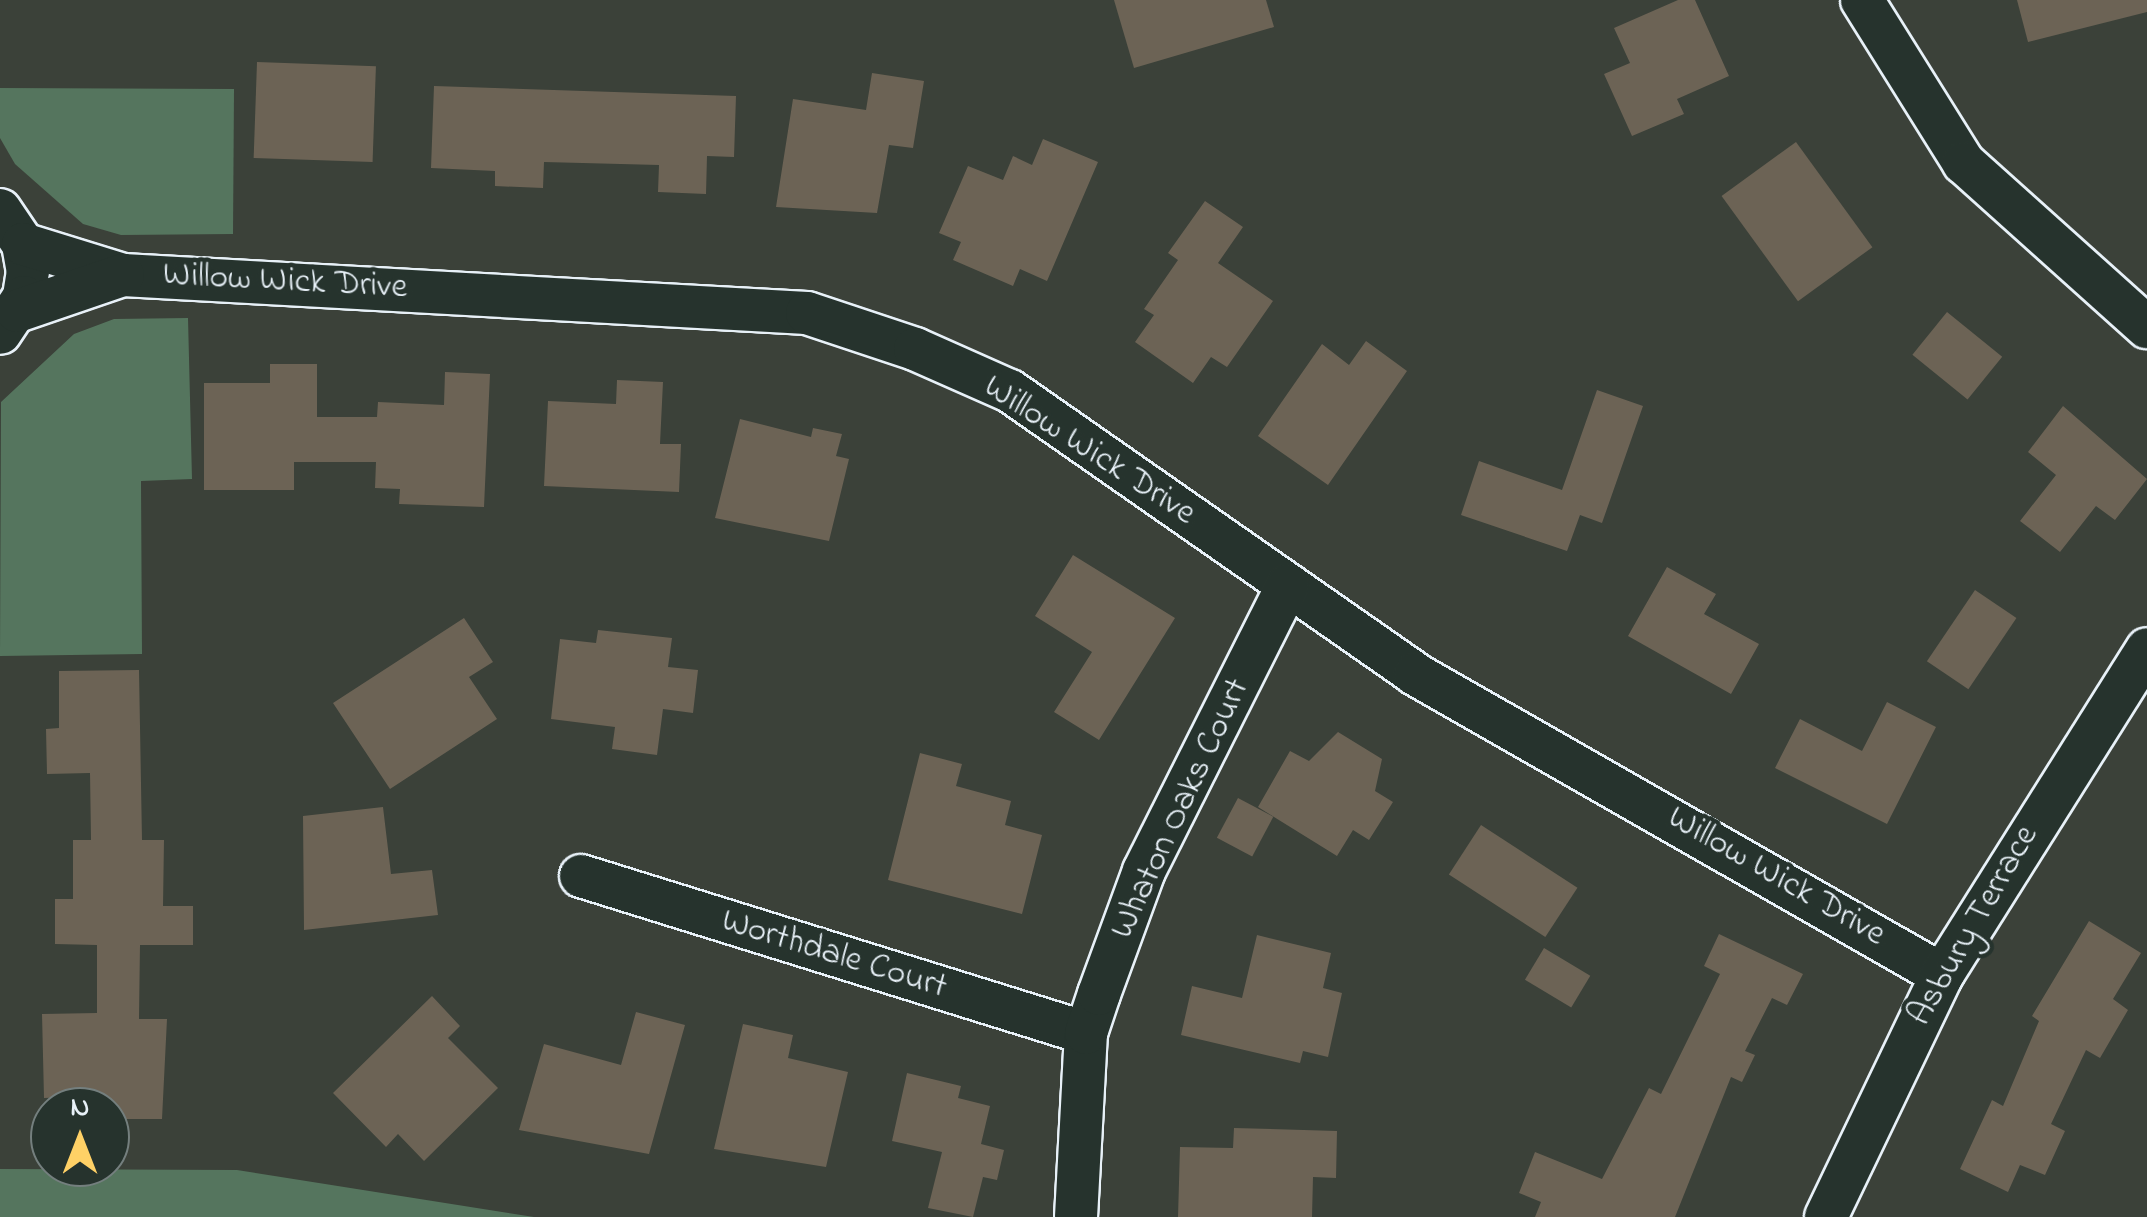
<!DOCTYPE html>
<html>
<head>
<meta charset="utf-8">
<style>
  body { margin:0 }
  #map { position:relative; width:2147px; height:1217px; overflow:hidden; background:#3b4139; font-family:"Indie Flower",sans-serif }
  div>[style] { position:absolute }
  .green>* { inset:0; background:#55755e }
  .building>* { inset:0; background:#6c6355; transform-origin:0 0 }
  .roads { filter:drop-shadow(2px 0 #e8f1f8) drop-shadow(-2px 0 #e8f1f8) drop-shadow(0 2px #e8f1f8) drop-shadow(0 -2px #e8f1f8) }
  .street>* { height:42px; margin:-21px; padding:0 21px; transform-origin:21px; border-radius:21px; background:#26332d }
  span { translate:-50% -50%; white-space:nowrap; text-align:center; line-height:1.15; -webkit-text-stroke:9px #26332d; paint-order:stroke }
  .street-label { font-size:35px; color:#e8f1f8 }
  .north { position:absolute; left:30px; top:1087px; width:100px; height:100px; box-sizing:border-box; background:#26332d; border:2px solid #747f7e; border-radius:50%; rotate:0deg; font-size:28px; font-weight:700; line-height:40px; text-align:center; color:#e8f1f8 }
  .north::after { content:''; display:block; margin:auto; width:35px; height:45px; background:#ffd166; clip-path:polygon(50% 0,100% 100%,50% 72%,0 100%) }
</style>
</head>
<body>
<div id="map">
  <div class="green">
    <i style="clip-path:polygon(0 88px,234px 89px,233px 234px,121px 235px,83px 224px,15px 164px,0 138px)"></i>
    <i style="clip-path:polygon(188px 318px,192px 479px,141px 481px,142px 654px,0 656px,1px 402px,74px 334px,114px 319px)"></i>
    <i style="clip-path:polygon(0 1169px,237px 1170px,534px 1217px,0 1217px)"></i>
  </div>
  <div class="building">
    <i style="clip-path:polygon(1114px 0,1266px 0,1274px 27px,1134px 68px)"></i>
    <i style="clip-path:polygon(1678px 0,1695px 0,1729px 76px,1677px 99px,1684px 114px,1632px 136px,1604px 74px,1630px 63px,1614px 28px)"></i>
    <i style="clip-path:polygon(2017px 0,2147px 0,2147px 12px,2028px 42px)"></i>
    <i style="left:257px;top:62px;width:119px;height:96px;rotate:2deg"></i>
    <i style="clip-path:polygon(872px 73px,924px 81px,913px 148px,889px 145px,877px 213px,776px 207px,793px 99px,866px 110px)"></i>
    <i style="clip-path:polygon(434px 86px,736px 96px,734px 157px,707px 156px,706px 194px,658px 192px,659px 165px,544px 162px,543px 188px,495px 186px,495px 171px,431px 168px)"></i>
    <i style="clip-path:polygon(1043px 139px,1098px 162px,1047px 281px,1020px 269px,1013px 286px,953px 260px,961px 242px,939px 233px,968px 166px,1003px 180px,1013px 156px,1032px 165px)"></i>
    <i style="left:1796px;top:142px;width:130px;height:92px;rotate:54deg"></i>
    <i style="clip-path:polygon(1205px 201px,1243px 227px,1218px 263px,1273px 301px,1227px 367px,1211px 357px,1193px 383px,1135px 342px,1154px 315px,1144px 309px,1178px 260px,1168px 253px)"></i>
    <i style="left:1947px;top:312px;width:71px;height:55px;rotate:39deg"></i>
    <i style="clip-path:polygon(1366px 341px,1407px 371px,1328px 485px,1258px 436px,1322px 344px,1349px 365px)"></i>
    <i style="clip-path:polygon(270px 364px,317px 364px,317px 417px,377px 417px,378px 402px,444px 405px,445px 372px,490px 374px,484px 507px,399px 504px,400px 489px,375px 488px,376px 462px,294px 462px,294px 490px,204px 490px,204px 383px,270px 383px)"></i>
    <i style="clip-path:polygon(617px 380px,663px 382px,660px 444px,681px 444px,679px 492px,544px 486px,548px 401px,616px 404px)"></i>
    <i style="clip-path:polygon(1597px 390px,1643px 406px,1602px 523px,1580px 515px,1567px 551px,1461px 515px,1479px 461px,1562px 490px)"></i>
    <i style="clip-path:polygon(2063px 406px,2147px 479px,2115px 520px,2096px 506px,2060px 552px,2020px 521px,2056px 475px,2028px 452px)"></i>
    <i style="clip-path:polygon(740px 419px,811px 437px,813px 428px,842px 434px,836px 456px,849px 459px,829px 541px,715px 518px)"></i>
    <i style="clip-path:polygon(1073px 555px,1175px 618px,1099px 740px,1054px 712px,1092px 652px,1035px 616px)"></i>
    <i style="clip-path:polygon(1667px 567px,1716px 594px,1704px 614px,1759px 644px,1731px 694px,1628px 636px)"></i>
    <i style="left:1975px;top:590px;width:50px;height:86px;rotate:34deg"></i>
    <i style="clip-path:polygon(464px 618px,493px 662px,469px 677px,497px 719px,390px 789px,333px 703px)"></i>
    <i style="clip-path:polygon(598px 630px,672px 638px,668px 667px,698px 670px,693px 713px,663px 709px,657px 755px,612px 749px,615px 727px,551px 719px,560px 639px,596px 643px)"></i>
    <i style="clip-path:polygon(139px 670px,142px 840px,164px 840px,163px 906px,193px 906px,193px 945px,140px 945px,139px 1019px,167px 1019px,162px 1119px,110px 1119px,100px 1096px,44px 1098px,42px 1014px,97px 1013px,97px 945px,55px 944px,55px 899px,73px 899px,73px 840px,91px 840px,90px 773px,47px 774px,46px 729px,59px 728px,59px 671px)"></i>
    <i style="clip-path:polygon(1887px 702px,1936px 727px,1887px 824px,1775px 768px,1800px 719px,1862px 751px)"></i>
    <i style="clip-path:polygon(1338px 732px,1382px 759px,1375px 791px,1393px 802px,1369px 840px,1353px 830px,1337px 856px,1258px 807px,1290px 751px,1309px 761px)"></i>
    <i style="clip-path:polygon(920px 753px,962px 764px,956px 786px,1011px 801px,1005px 825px,1042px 835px,1022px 914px,888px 880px)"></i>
    <i style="left:1238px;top:798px;width:40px;height:45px;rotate:28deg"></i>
    <i style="clip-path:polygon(383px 807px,391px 874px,432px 870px,438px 915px,304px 930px,303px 816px)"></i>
    <i style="left:1481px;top:825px;width:115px;height:59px;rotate:33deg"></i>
    <i style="clip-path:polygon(2089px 921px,2141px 953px,2113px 999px,2128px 1010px,2100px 1058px,2086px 1050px,2051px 1124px,2065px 1131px,2045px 1175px,2020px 1165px,2008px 1192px,1960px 1169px,1992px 1100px,2003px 1106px,2039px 1021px,2032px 1016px)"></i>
    <i style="clip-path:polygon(1719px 934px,1803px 974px,1787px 1005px,1772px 998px,1745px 1051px,1755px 1055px,1742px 1082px,1731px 1077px,1675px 1217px,1535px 1217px,1541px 1202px,1519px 1193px,1535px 1152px,1602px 1179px,1649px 1088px,1661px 1094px,1720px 974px,1704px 966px)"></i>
    <i style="clip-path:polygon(1257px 935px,1331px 953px,1323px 988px,1342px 993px,1328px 1057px,1303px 1051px,1300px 1063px,1181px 1035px,1192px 986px,1242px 998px)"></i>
    <i style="left:1544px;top:948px;width:54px;height:37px;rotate:31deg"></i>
    <i style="clip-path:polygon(432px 996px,460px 1026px,448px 1038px,498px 1088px,424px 1161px,398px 1134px,386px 1147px,333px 1093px)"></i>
    <i style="clip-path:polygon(636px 1012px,685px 1025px,649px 1154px,519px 1130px,544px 1044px,621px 1065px)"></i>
    <i style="clip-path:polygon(743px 1024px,793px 1035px,788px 1058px,848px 1072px,826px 1167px,714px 1149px)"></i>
    <i style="clip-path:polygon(907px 1073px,961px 1086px,958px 1098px,990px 1106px,981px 1144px,1004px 1150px,997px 1180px,983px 1177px,973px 1217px,928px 1208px,942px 1152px,892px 1141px)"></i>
    <i style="clip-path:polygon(1234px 1128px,1337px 1131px,1336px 1178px,1313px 1177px,1312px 1217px,1178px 1217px,1180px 1147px,1233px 1148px)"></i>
  </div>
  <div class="roads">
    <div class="street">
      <i style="left:1862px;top:0;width:192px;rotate:58deg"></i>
      <i style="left:1964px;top:163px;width:246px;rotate:41.9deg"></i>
      <i style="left:0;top:210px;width:41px;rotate:55.9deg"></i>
      <i style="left:23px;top:244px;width:27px;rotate:80deg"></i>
      <i style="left:28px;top:271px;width:26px;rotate:99deg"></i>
      <i style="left:24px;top:297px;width:43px;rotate:123.7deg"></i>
      <i style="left:23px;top:244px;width:105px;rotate:17.2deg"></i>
      <i style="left:123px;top:275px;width:685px;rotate:3.18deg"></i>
      <i style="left:807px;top:313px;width:114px;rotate:18.4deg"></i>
      <i style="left:915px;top:349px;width:104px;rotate:23.9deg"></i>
      <i style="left:1010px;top:391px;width:494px;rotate:34.9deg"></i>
      <i style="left:1415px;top:674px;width:607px;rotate:29.73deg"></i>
      <i style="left:17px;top:311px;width:112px;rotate:-18.8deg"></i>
      <i style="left:581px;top:876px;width:529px;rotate:17.27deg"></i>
      <i style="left:1076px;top:1217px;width:184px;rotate:-86.9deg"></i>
      <i style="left:1086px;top:1033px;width:41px;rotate:-71.6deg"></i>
      <i style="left:1099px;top:994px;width:131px;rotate:-69.9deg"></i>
      <i style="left:1144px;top:871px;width:320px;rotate:-63.3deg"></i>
      <i style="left:1826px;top:1217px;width:268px;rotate:-64.4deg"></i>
      <i style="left:1942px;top:975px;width:385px;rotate:-57.8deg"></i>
    </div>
  </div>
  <div class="street-label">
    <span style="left:285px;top:282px;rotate:3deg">Willow Wick Drive</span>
    <span style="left:1089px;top:451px;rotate:33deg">Willow Wick Drive</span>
    <span style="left:1181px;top:809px;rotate:-65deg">Whaton Oaks Court</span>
    <span style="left:1776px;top:877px;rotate:30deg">Willow Wick Drive</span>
    <span style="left:1974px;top:926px;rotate:-60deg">Asbury Terrace</span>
    <span style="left:834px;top:955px;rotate:17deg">Worthdale Court</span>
  </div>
  <div class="north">N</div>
</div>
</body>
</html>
